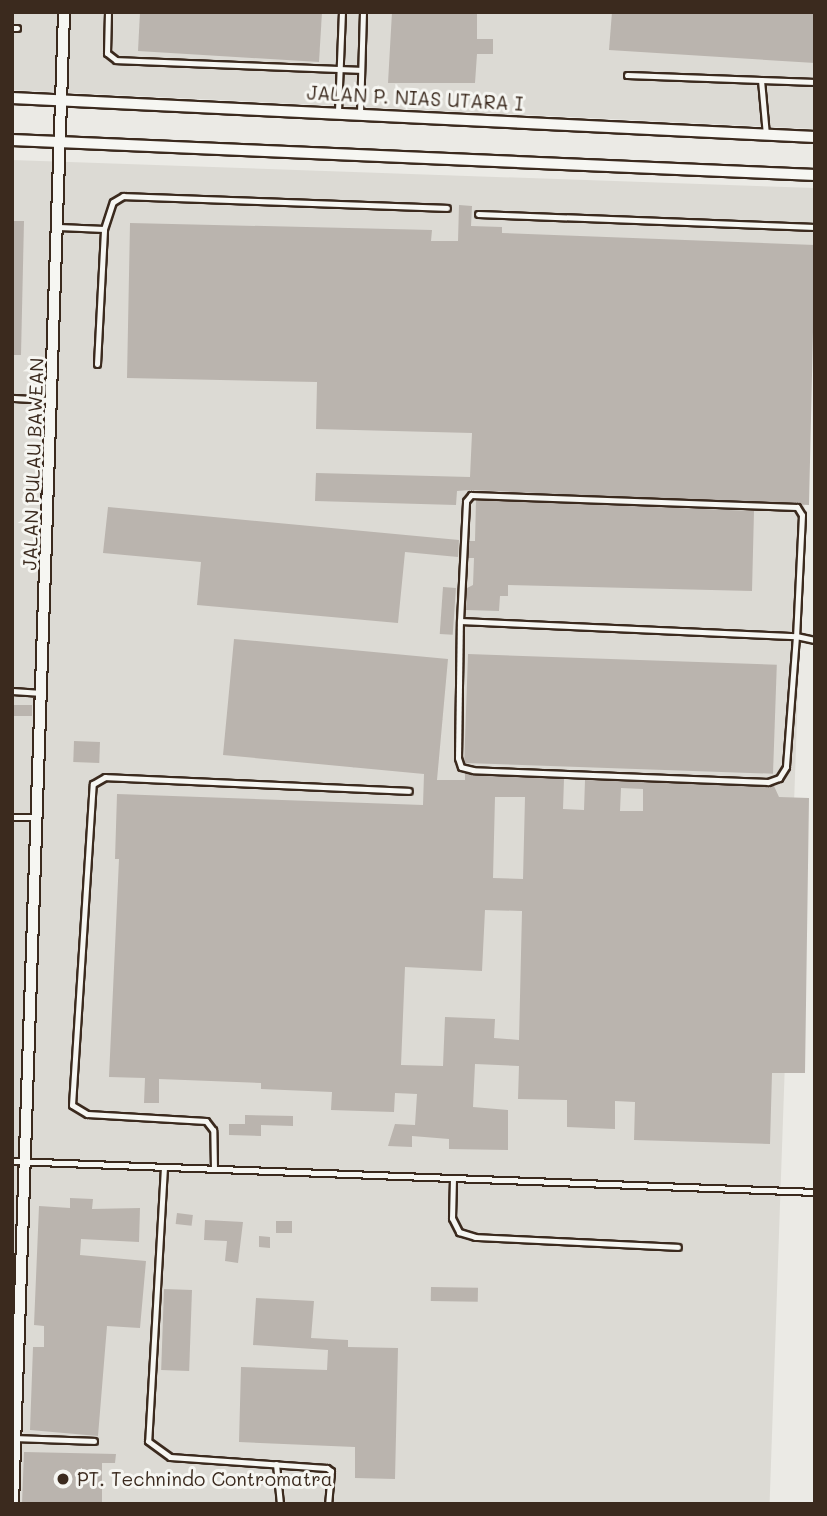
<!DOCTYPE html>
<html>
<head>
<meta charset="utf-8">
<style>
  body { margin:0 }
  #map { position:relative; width:827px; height:1516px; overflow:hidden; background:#ebeae5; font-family:Mali,sans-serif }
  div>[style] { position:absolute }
  .built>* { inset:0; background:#dcdad4; transform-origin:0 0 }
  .building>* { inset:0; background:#bab4ae; transform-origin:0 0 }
  .roads { filter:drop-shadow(2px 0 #3b2a1e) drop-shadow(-2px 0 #3b2a1e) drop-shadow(0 2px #3b2a1e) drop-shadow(0 -2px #3b2a1e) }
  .lane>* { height:5px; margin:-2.5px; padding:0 2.5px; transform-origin:2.5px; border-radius:2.5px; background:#f6f6f2 }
  .street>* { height:10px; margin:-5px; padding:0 5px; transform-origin:5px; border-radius:5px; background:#f6f6f2 }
  .dots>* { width:19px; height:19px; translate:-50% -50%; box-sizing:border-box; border:4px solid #f6f6f2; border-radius:50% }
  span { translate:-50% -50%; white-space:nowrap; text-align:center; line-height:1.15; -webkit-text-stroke:6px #f6f6f2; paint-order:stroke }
  .street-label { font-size:19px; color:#3b2a1e }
  .poi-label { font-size:19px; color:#3b2a1e }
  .left { translate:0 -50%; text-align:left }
  .frame { position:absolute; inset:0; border:14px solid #3b2a1e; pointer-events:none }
</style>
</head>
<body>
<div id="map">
  <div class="built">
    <i style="clip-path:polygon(12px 12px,815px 12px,815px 129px,12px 90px)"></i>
    <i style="left:12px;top:160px;width:804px;height:1344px;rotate:2deg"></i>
  </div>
  <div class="building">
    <i style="clip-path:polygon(140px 12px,322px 12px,319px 62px,138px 51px)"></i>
    <i style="clip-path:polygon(392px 12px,477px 12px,477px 39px,493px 39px,493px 54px,477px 54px,475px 83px,388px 83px)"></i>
    <i style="clip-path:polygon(612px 12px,815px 12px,815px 63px,609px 50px)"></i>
    <i style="clip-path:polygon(459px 205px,472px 206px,471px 226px,502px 227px,502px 233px,815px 245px,809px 505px,471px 490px,457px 491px,456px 505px,315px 501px,316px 473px,470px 477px,472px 433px,316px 429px,317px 382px,127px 378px,130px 223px,432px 230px,431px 241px,458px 241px)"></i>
    <i style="clip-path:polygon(12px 221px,24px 221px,21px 355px,12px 355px)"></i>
    <i style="clip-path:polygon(476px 500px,754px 511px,752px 591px,508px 585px,508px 596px,500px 596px,499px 611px,466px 610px,467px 588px,473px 585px,474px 558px,468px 558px,469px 541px,475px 541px)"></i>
    <i style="clip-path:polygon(108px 507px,459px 540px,458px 557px,405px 552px,398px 623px,197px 605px,201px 562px,103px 553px)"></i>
    <i style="left:443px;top:587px;width:13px;height:47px;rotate:4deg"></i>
    <i style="clip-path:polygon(evenodd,234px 639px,448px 659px,437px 780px,465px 780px,465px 773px,564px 779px,563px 809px,584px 810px,585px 780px,774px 786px,779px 797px,809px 798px,805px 1073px,772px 1073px,770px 1144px,634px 1140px,635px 1102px,615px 1101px,615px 1129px,567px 1127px,567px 1100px,518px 1099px,519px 1066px,475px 1064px,473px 1107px,508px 1110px,508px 1150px,449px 1149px,449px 1139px,412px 1136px,412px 1147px,388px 1146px,395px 1124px,415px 1125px,417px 1094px,395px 1093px,394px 1112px,331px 1110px,332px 1092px,261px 1089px,261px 1083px,159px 1079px,159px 1103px,144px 1103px,145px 1078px,109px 1077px,119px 859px,115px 859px,117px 794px,423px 805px,424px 774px,223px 755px,234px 639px,621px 788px,643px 789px,643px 811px,620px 811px,621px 788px,234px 639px,495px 797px,525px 797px,523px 879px,493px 878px,495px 797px,234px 639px,485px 910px,522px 911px,519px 1040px,494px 1038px,495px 1019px,445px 1017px,443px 1066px,401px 1065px,405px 967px,482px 971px,485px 910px)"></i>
    <i style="left:468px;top:654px;width:309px;height:109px;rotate:2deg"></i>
    <i style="left:12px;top:705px;width:20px;height:11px"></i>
    <i style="left:74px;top:741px;width:26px;height:21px;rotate:2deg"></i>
    <i style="clip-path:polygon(245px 1115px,293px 1116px,293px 1126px,261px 1125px,261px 1136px,229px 1135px,229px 1124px,245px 1124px)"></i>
    <i style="clip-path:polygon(70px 1198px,93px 1199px,92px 1209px,140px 1208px,139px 1242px,81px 1239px,80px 1255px,146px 1261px,140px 1328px,107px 1326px,98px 1436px,30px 1430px,33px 1347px,44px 1347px,44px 1326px,34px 1325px,39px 1206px,70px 1208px)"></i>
    <i style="left:177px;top:1213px;width:16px;height:11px;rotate:7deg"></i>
    <i style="clip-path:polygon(205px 1220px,243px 1222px,238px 1263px,225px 1261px,227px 1241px,204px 1240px)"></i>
    <i style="left:292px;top:1221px;width:12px;height:16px;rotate:90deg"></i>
    <i style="clip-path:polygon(259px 1236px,270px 1237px,270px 1248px,259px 1247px)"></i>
    <i style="left:431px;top:1287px;width:47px;height:14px;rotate:1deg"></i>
    <i style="left:164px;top:1289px;width:28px;height:81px;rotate:2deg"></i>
    <i style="clip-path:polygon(256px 1298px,314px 1301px,311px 1338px,348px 1340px,348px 1347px,398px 1348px,395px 1479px,355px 1478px,355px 1447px,239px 1442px,241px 1367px,327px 1370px,328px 1350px,253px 1345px)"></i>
    <i style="clip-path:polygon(24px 1452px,116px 1454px,115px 1463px,102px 1463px,102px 1504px,22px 1504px)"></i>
  </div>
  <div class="roads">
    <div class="lane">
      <i style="left:108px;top:12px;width:41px;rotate:91.4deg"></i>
      <i style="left:107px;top:53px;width:11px;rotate:38deg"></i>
      <i style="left:116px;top:60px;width:245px;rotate:2.3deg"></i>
      <i style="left:12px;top:28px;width:5px"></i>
      <i style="left:627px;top:75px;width:188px;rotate:2.1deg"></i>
      <i style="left:761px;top:80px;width:55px;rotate:84.8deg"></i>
      <i style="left:338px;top:111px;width:99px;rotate:-87.7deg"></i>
      <i style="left:360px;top:113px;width:101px;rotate:-88.3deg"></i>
      <i style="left:478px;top:214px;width:337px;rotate:2.2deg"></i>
      <i style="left:59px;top:227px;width:45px;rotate:2.5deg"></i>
      <i style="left:97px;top:364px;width:135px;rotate:-87deg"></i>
      <i style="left:104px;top:229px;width:28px;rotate:-72deg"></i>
      <i style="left:113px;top:202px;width:12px;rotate:-31deg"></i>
      <i style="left:123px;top:196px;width:324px;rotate:2.1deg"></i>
      <i style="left:12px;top:398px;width:39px;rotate:3deg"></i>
      <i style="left:460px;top:621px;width:120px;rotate:-87.1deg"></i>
      <i style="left:466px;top:501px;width:8px;rotate:-50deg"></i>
      <i style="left:471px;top:495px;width:326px;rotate:2.1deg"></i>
      <i style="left:797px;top:507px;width:9px;rotate:58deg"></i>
      <i style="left:802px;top:515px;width:121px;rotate:92.8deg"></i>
      <i style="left:796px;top:636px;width:131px;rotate:94.4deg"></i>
      <i style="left:786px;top:767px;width:13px;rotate:122deg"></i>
      <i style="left:779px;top:778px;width:12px;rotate:160deg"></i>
      <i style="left:768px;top:782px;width:295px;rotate:-177.7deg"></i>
      <i style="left:473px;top:770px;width:12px;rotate:-166deg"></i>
      <i style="left:461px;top:767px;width:9px;rotate:-108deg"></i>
      <i style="left:458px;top:758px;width:137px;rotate:-89.2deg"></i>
      <i style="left:460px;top:621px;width:336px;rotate:2.6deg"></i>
      <i style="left:796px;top:636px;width:19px;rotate:12deg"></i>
      <i style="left:12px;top:691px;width:30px;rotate:4deg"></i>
      <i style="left:12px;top:817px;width:24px"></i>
      <i style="left:12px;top:1161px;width:804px;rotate:2.21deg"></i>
      <i style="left:164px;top:1167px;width:274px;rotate:93.3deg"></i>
      <i style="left:148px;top:1441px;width:27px;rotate:36deg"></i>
      <i style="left:170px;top:1457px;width:157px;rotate:4deg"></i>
      <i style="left:327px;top:1468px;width:5px;rotate:37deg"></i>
      <i style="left:331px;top:1471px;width:33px;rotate:95deg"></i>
      <i style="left:214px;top:1169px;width:39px;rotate:-91deg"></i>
      <i style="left:213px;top:1130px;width:11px;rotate:-128deg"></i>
      <i style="left:206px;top:1121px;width:119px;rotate:-176.6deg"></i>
      <i style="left:87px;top:1114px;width:17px;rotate:-149deg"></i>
      <i style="left:72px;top:1105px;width:322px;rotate:-86.3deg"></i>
      <i style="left:93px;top:784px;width:14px;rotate:-30deg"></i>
      <i style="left:105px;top:777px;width:304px;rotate:2.6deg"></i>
      <i style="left:453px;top:1178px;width:40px;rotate:91.4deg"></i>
      <i style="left:452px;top:1218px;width:16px;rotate:63deg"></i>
      <i style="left:459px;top:1232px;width:17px;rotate:17deg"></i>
      <i style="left:475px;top:1237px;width:203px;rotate:2.8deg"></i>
      <i style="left:16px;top:1438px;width:78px;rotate:2.2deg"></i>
      <i style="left:276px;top:1464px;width:40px;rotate:84.3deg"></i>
    </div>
    <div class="street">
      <i style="left:12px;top:98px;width:804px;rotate:2.78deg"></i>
      <i style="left:12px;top:140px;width:804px;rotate:2.5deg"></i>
      <i style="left:13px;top:1504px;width:1493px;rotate:-88.04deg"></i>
    </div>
  </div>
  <div class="dots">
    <i style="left:63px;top:1479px;background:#3b2a1e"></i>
  </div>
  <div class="street-label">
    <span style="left:415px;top:98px;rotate:3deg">JALAN P. NIAS UTARA I</span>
    <span style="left:33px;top:464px;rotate:-88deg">JALAN PULAU BAWEAN</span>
  </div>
  <div class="poi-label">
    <span class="left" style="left:77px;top:1479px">PT. Technindo Contromatra</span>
  </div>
  <div class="frame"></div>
</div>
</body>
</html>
